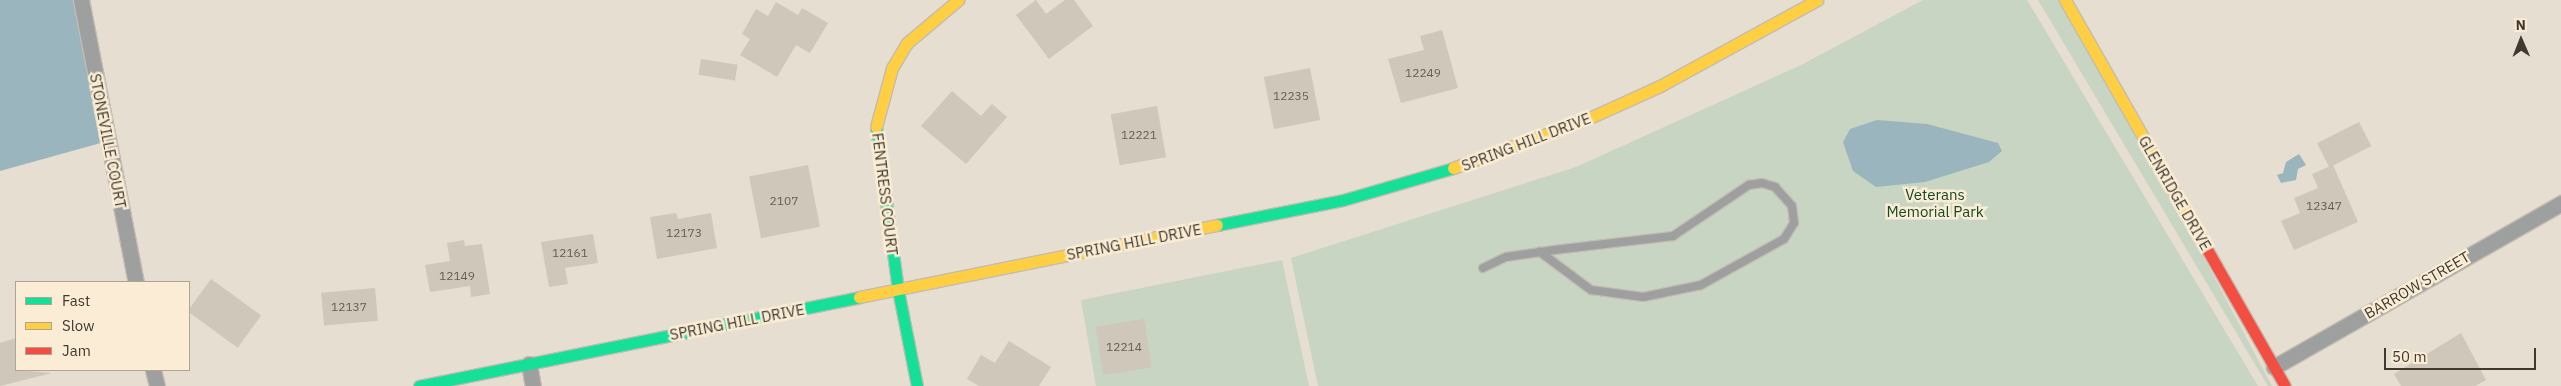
<!DOCTYPE html>
<html>
<head>
<meta charset="utf-8">
<style>
  body { margin:0 }
  #map { position:relative; width:2561px; height:386px; overflow:hidden; background:#e6ded0; font-family:"IBM Plex Sans",sans-serif }
  div>[style] { position:absolute }
  .green>* { inset:0; background:#c8d5c2 }
  .water>* { inset:0; background:#9ab5be }
  .building>* { inset:0; background:#cec7ba; transform-origin:0 0 }
  .roads { filter:drop-shadow(1px 0 #c3bcb2) drop-shadow(-1px 0 #c3bcb2) drop-shadow(0 1px #c3bcb2) drop-shadow(0 -1px #c3bcb2) }
  .lane>* { height:8px; margin:-4px; padding:0 4px; transform-origin:4px; border-radius:4px; background:#9e9f9f }
  .street>* { height:15px; margin:-7.5px; padding:0 7.5px; transform-origin:7.5px; border-radius:7.5px; background:#9e9f9f }
  .fast>* { height:11px; margin:-5.5px; padding:0 5.5px; transform-origin:5.5px; border-radius:5.5px; background:#16e098 }
  .slow>* { height:11px; margin:-5.5px; padding:0 5.5px; transform-origin:5.5px; border-radius:5.5px; background:#ffcf43 }
  .jam>* { height:11px; margin:-5.5px; padding:0 5.5px; transform-origin:5.5px; border-radius:5.5px; background:#f24e42 }
  span { translate:-50% -50%; white-space:nowrap; text-align:center; line-height:1.15; -webkit-text-stroke:5px #fbedd5; paint-order:stroke }
  .number-label { font-size:12px; color:#645e54 }
  .number-label span { -webkit-text-stroke-width:0 }
  .street-label { font-size:15px; color:#3f3930 }
  .park-label { font-size:15px; color:#104925 }
  .legend { position:absolute; left:15px; top:281px; width:175px; height:90px; box-sizing:border-box; background:#fbedd5; border:1px solid #b0a593; margin:0; padding:6px 9px; list-style:none; font-size:15px; color:#3f3930 }
  .legend li { display:flex; align-items:center; gap:10px; height:25px }
  .legend b { width:25px; border:1px solid #b0a593 }
  .north { position:absolute; left:2496px; top:15px; width:50px; height:50px; -webkit-text-stroke:4px #fbedd5; paint-order:stroke; rotate:359deg; font-size:14px; font-weight:700; line-height:20px; text-align:center; color:#3f3930 }
  .north::after { content:''; display:block; margin:auto; width:18px; height:22px; background:#3f3930; clip-path:polygon(50% 0,100% 100%,50% 72%,0 100%) }
  .scale { position:absolute; left:2384px; top:348px; width:152px; height:22px; box-sizing:border-box; border:2px solid #3f3930; border-top:0; padding-left:6px; font-size:15px; line-height:18px; white-space:nowrap; color:#3f3930; -webkit-text-stroke:4px #fbedd5; paint-order:stroke }
</style>
</head>
<body>
<div id="map">
  <div class="green">
    <i style="clip-path:polygon(1923px 0,2027px 0,2258px 386px,1318px 386px,1291px 258px,1576px 167px,1801px 65px)"></i>
    <i style="clip-path:polygon(2038px 0,2067px 0,2272px 386px,2268px 386px)"></i>
    <i style="clip-path:polygon(1282px 260px,1309px 386px,1096px 386px,1081px 300px)"></i>
  </div>
  <div class="water">
    <i style="clip-path:polygon(0 0,76px 0,108px 141px,0 171px)"></i>
    <i style="clip-path:polygon(1877px 120px,1927px 124px,1998px 143px,2002px 151px,1989px 162px,1925px 182px,1876px 187px,1853px 171px,1843px 142px,1850px 129px)"></i>
    <i style="clip-path:polygon(2299px 154px,2306px 165px,2298px 169px,2296px 180px,2281px 183px,2277px 175px,2283px 173px,2286px 162px)"></i>
  </div>
  <div class="building">
    <i style="clip-path:polygon(1036px 0,1046px 14px,1065px 0,1074px 0,1093px 26px,1049px 59px,1016px 15px)"></i>
    <i style="clip-path:polygon(776px 2px,798px 15px,802px 8px,828px 23px,810px 53px,796px 45px,777px 77px,740px 55px,750px 39px,742px 34px,756px 9px,768px 16px)"></i>
    <i style="clip-path:polygon(1442px 30px,1458px 88px,1401px 103px,1388px 59px,1424px 50px,1420px 36px)"></i>
    <i style="left:701px;top:59px;width:37px;height:16px;rotate:9deg"></i>
    <i style="left:1310px;top:68px;width:53px;height:47px;rotate:79deg"></i>
    <i style="clip-path:polygon(952px 91px,981px 116px,992px 104px,1007px 117px,966px 164px,921px 126px)"></i>
    <i style="left:1157px;top:106px;width:52px;height:47px;rotate:80deg"></i>
    <i style="left:2359px;top:122px;width:27px;height:47px;rotate:63deg"></i>
    <i style="left:808px;top:165px;width:63px;height:60px;rotate:79deg"></i>
    <i style="clip-path:polygon(2333px 165px,2358px 222px,2294px 250px,2281px 221px,2300px 213px,2294px 198px,2318px 188px,2312px 174px)"></i>
    <i style="clip-path:polygon(676px 213px,678px 219px,711px 213px,717px 248px,657px 259px,650px 217px)"></i>
    <i style="clip-path:polygon(593px 234px,598px 263px,565px 268px,568px 284px,549px 287px,541px 242px)"></i>
    <i style="clip-path:polygon(464px 240px,465px 246px,482px 244px,490px 294px,471px 297px,470px 286px,430px 292px,425px 265px,450px 261px,447px 243px)"></i>
    <i style="left:211px;top:279px;width:62px;height:40px;rotate:36deg"></i>
    <i style="left:375px;top:288px;width:33px;height:54px;rotate:85deg"></i>
    <i style="left:1144px;top:319px;width:49px;height:49px;rotate:81deg"></i>
    <i style="clip-path:polygon(2461px 333px,2486px 380px,2475px 386px,2401px 386px,2394px 374px)"></i>
    <i style="clip-path:polygon(16px 338px,16px 370px,52px 373px,0 386px,0 343px)"></i>
    <i style="clip-path:polygon(1009px 341px,1051px 367px,1039px 386px,979px 386px,967px 379px,981px 355px,995px 363px)"></i>
  </div>
  <div class="roads">
    <div class="lane">
      <i style="left:1483px;top:268px;width:25px;rotate:-26deg"></i>
      <i style="left:1506px;top:257px;width:49px;rotate:-8.3deg"></i>
      <i style="left:1554px;top:250px;width:120px;rotate:-6.7deg"></i>
      <i style="left:1673px;top:236px;width:92px;rotate:-33.9deg"></i>
      <i style="left:1749px;top:185px;width:13px;rotate:-9deg"></i>
      <i style="left:1762px;top:183px;width:14px;rotate:17deg"></i>
      <i style="left:1775px;top:187px;width:25px;rotate:48deg"></i>
      <i style="left:1792px;top:206px;width:17px;rotate:83deg"></i>
      <i style="left:1794px;top:223px;width:19px;rotate:122deg"></i>
      <i style="left:1784px;top:239px;width:95px;rotate:151deg"></i>
      <i style="left:1701px;top:285px;width:59px;rotate:168.3deg"></i>
      <i style="left:1643px;top:297px;width:52px;rotate:-172.3deg"></i>
      <i style="left:1591px;top:290px;width:64px;rotate:-143.3deg"></i>
    </div>
    <div class="street">
      <i style="left:81px;top:0;width:287px;rotate:79deg"></i>
      <i style="left:529px;top:364px;width:22px;rotate:80deg"></i>
      <i style="left:2274px;top:367px;width:331px;rotate:-29.7deg"></i>
      <i style="left:153px;top:370px;width:16px;rotate:76deg"></i>
    </div>
    <div class="fast">
      <i style="left:876px;top:127px;width:164px;rotate:82.3deg"></i>
      <i style="left:898px;top:290px;width:98px;rotate:78.8deg"></i>
      <i style="left:1217px;top:225px;width:128px;rotate:-11.2deg"></i>
      <i style="left:1343px;top:200px;width:115px;rotate:-16.2deg"></i>
      <i style="left:419px;top:386px;width:449px;rotate:-11.4deg"></i>
    </div>
    <div class="slow">
      <i style="left:2065px;top:0;width:281px;rotate:60.3deg"></i>
      <i style="left:876px;top:127px;width:61px;rotate:-74.8deg"></i>
      <i style="left:892px;top:68px;width:29px;rotate:-59deg"></i>
      <i style="left:907px;top:43px;width:67px;rotate:-40.1deg"></i>
      <i style="left:1453px;top:168px;width:140px;rotate:-20deg"></i>
      <i style="left:1585px;top:120px;width:82px;rotate:-24.4deg"></i>
      <i style="left:1660px;top:86px;width:179px;rotate:-28.7deg"></i>
      <i style="left:859px;top:297px;width:365px;rotate:-11.4deg"></i>
    </div>
    <div class="jam">
      <i style="left:2204px;top:244px;width:163px;rotate:60.3deg"></i>
    </div>
  </div>
  <div class="number-label">
    <span style="left:1423px;top:73px">12249</span>
    <span style="left:1291px;top:96px">12235</span>
    <span style="left:1139px;top:135px">12221</span>
    <span style="left:784px;top:201px">2107</span>
    <span style="left:2324px;top:206px">12347</span>
    <span style="left:684px;top:233px">12173</span>
    <span style="left:570px;top:253px">12161</span>
    <span style="left:457px;top:276px">12149</span>
    <span style="left:349px;top:307px">12137</span>
    <span style="left:1124px;top:347px">12214</span>
  </div>
  <div class="street-label">
    <span style="left:108px;top:141px;rotate:79deg">STONEVILLE COURT</span>
    <span style="left:1526px;top:142px;rotate:-21deg">SPRING HILL DRIVE</span>
    <span style="left:2175px;top:193px;rotate:60deg">GLENRIDGE DRIVE</span>
    <span style="left:885px;top:194px;rotate:83deg">FENTRESS COURT</span>
    <span style="left:1134px;top:242px;rotate:-11deg">SPRING HILL DRIVE</span>
    <span style="left:2417px;top:285px;rotate:-30deg">BARROW STREET</span>
    <span style="left:737px;top:322px;rotate:-11deg">SPRING HILL DRIVE</span>
  </div>
  <div class="park-label">
    <span style="left:1935px;top:203px">Veterans<br>Memorial Park</span>
  </div>
  <ul class="legend">
  <li><b style="height:6px;background:#16e098"></b>Fast</li>
  <li><b style="height:6px;background:#ffcf43"></b>Slow</li>
  <li><b style="height:6px;background:#f24e42"></b>Jam</li>
  </ul>
  <div class="north">N</div>
  <div class="scale">50 m</div>
</div>
</body>
</html>
